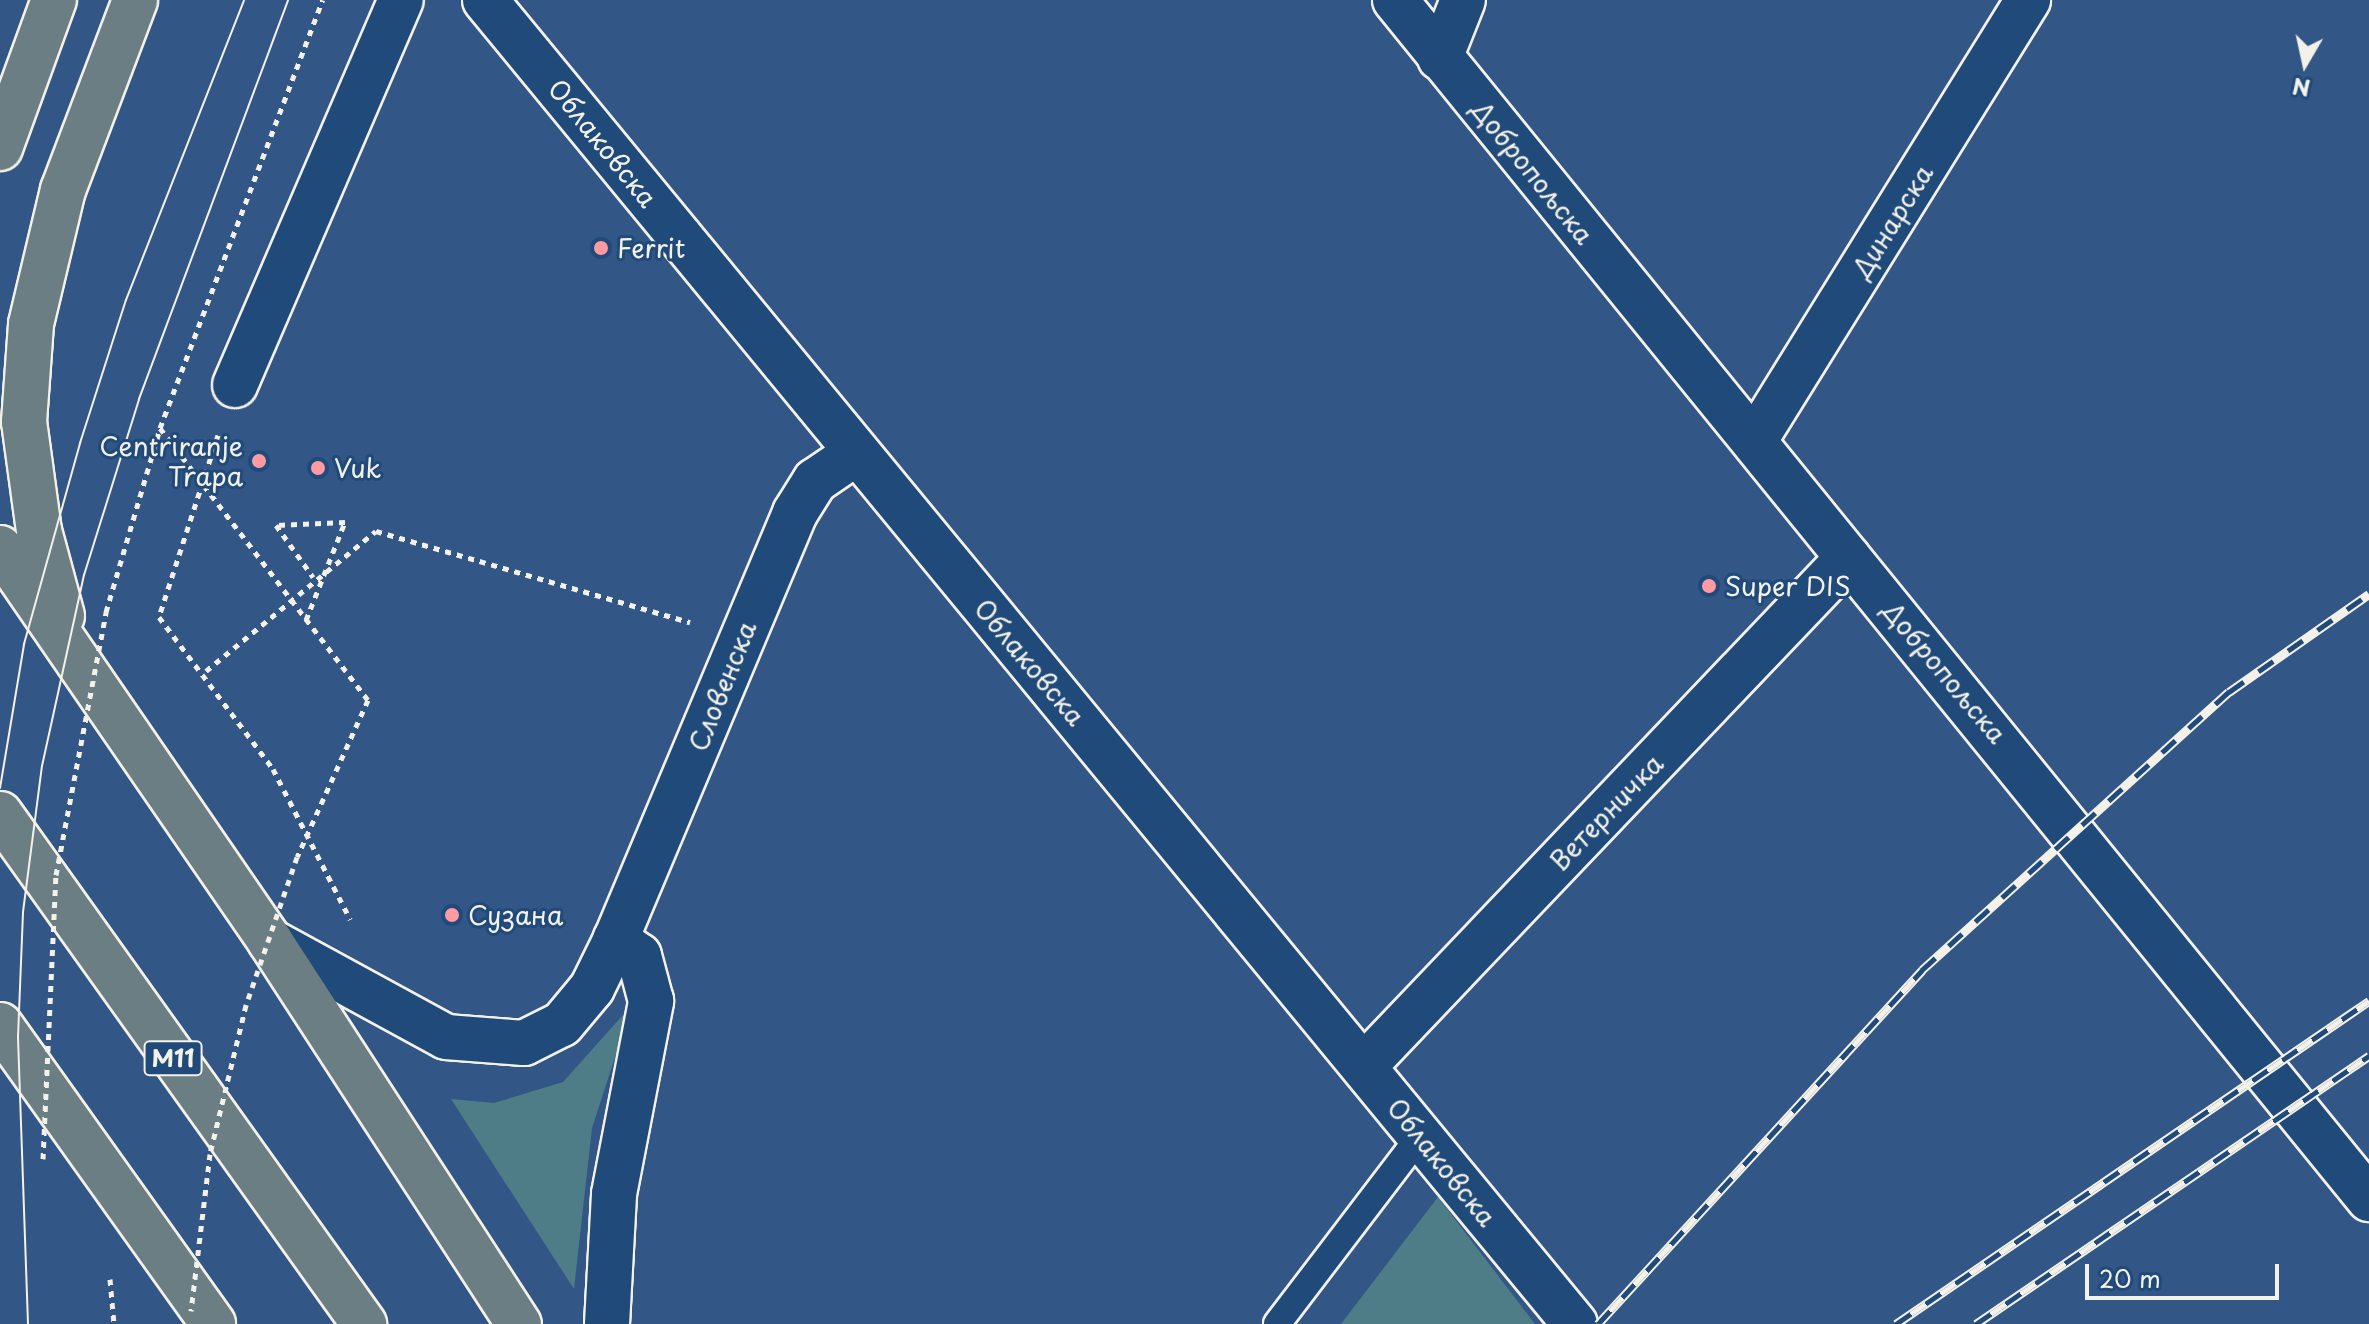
<!DOCTYPE html>
<html>
<head>
<meta charset="utf-8">
<style>
  body { margin:0 }
  #map { position:relative; width:2369px; height:1324px; overflow:hidden; background:#325685; font-family:"Playpen Sans",sans-serif }
  div>[style] { position:absolute }
  .green>* { inset:0; background:#4f7d87 }
  .path>* { height:5px; margin-top:-2.5px; transform-origin:0; background:repeating-linear-gradient(90deg,#f4f1e8 0 6px,transparent 0 12px) }
  .roads { filter:drop-shadow(2px 0 #f4f1e8) drop-shadow(-2px 0 #f4f1e8) drop-shadow(0 2px #f4f1e8) drop-shadow(0 -2px #f4f1e8) }
  .lane>* { height:26px; margin:-13px; padding:0 13px; transform-origin:13px; border-radius:13px; background:#1f4a7a }
  .street>* { height:44px; margin:-22px; padding:0 22px; transform-origin:22px; border-radius:22px; background:#1f4a7a }
  .highway>* { height:44px; margin:-22px; padding:0 22px; transform-origin:22px; border-radius:22px; background:#6b7e84 }
  .tram>* { height:2px; margin:-1px; padding:0 1px; transform-origin:1px; border-radius:1px; background:#f4f1e8 }
  .rail>* { height:9px; margin-top:-4.5px; transform-origin:0; background:repeating-linear-gradient(90deg,#1f4a7a 0 18px,#f4f1e8 0 36px); box-sizing:border-box; border-block:2px solid #f4f1e8 }
  .path-bridge>* { height:5px; margin-top:-2.5px; transform-origin:0; background:repeating-linear-gradient(90deg,#f4f1e8 0 6px,transparent 0 12px) }
  .dots>* { width:22px; height:22px; translate:-50% -50%; box-sizing:border-box; border:4px solid #1f4a7a; border-radius:50% }
  span { translate:-50% -50%; white-space:nowrap; text-align:center; line-height:1.15; -webkit-text-stroke:6px #1f4a7a; paint-order:stroke }
  .shield-label span { padding:2px 6px; background:#1f4a7a; border:2px solid; border-radius:6px; -webkit-text-stroke-width:0 }
  .shield-label { font-size:24px; color:#f4f1e8; font-weight:700 }
  .street-label { font-size:26px; color:#f4f1e8 }
  .poi-label { font-size:26px; color:#f4f1e8 }
  .left { translate:0 -50%; text-align:left }
  .right { translate:-100% -50%; text-align:right }
  .north { position:absolute; left:2265px; top:24px; width:80px; height:80px; -webkit-text-stroke:6px #1f4a7a; paint-order:stroke; rotate:189deg; font-size:22px; font-weight:700; line-height:32px; text-align:center; color:#f4f1e8 }
  .north::after { content:''; display:block; margin:auto; width:28px; height:36px; background:#f4f1e8; clip-path:polygon(50% 0,100% 100%,50% 72%,0 100%) }
  .scale { position:absolute; left:2085px; top:1264px; width:194px; height:36px; box-sizing:border-box; border:4px solid #f4f1e8; border-top:0; padding-left:10px; font-size:24px; line-height:28px; white-space:nowrap; color:#f4f1e8; -webkit-text-stroke:6px #1f4a7a; paint-order:stroke }
</style>
</head>
<body>
<div id="map">
  <div class="green">
    <i style="clip-path:polygon(632px 1005px,592px 1128px,574px 1289px,451px 1099px,494px 1103px,563px 1082px)"></i>
    <i style="clip-path:polygon(1438px 1197px,1535px 1324px,1341px 1324px)"></i>
  </div>
  <div class="path">
    <i style="left:218px;top:435px;width:191px;rotate:108deg"></i>
    <i style="left:159px;top:617px;width:190px;rotate:53.1deg"></i>
    <i style="left:273px;top:769px;width:169px;rotate:62.8deg"></i>
    <i style="left:206px;top:671px;width:220px;rotate:-39.5deg"></i>
    <i style="left:376px;top:531px;width:327px;rotate:16.2deg"></i>
    <i style="left:110px;top:1279px;width:45px;rotate:84.9deg"></i>
  </div>
  <div class="roads">
    <div class="lane">
      <i style="left:1277px;top:1324px;width:238px;rotate:-52.7deg"></i>
    </div>
    <div class="street">
      <i style="left:485px;top:0;width:1715px;rotate:50.54deg"></i>
      <i style="left:1395px;top:0;width:1545px;rotate:50.91deg"></i>
      <i style="left:1440px;top:58px;width:62px;rotate:-68.4deg"></i>
      <i style="left:235px;top:385px;width:419px;rotate:-66.7deg"></i>
      <i style="left:1755px;top:440px;width:518px;rotate:-58.18deg"></i>
      <i style="left:270px;top:941px;width:200px;rotate:28.6deg"></i>
      <i style="left:446px;top:1037px;width:78px;rotate:4.4deg"></i>
      <i style="left:524px;top:1043px;width:42px;rotate:-26.6deg"></i>
      <i style="left:562px;top:1024px;width:47px;rotate:-50.2deg"></i>
      <i style="left:592px;top:988px;width:55px;rotate:-63.9deg"></i>
      <i style="left:616px;top:939px;width:462px;rotate:-67.2deg"></i>
      <i style="left:795px;top:513px;width:38px;rotate:-58deg"></i>
      <i style="left:815px;top:481px;width:50px;rotate:-34.3deg"></i>
      <i style="left:1364px;top:1066px;width:702px;rotate:-46.39deg"></i>
      <i style="left:607px;top:1324px;width:130px;rotate:-86.9deg"></i>
      <i style="left:614px;top:1194px;width:197px;rotate:-79.1deg"></i>
      <i style="left:651px;top:1001px;width:47px;rotate:-104.9deg"></i>
      <i style="left:639px;top:956px;width:29px;rotate:-144deg"></i>
    </div>
    <div class="highway">
      <i style="left:0;top:148px;width:158px;rotate:-70deg"></i>
      <i style="left:0;top:548px;width:477px;rotate:55.5deg"></i>
      <i style="left:270px;top:941px;width:457px;rotate:57deg"></i>
      <i style="left:62px;top:616px;width:88px;rotate:-105.1deg"></i>
      <i style="left:39px;top:531px;width:110px;rotate:-97.8deg"></i>
      <i style="left:24px;top:422px;width:98px;rotate:-85.9deg"></i>
      <i style="left:31px;top:324px;width:138px;rotate:-76.6deg"></i>
      <i style="left:63px;top:190px;width:203px;rotate:-69.2deg"></i>
      <i style="left:0;top:814px;width:627px;rotate:54.48deg"></i>
      <i style="left:0;top:1025px;width:367px;rotate:54.5deg"></i>
    </div>
  </div>
  <div class="tram">
    <i style="left:0;top:788px;width:146px;rotate:-80.5deg"></i>
    <i style="left:24px;top:644px;width:209px;rotate:-74.4deg"></i>
    <i style="left:80px;top:443px;width:150px;rotate:-72.2deg"></i>
    <i style="left:126px;top:300px;width:322px;rotate:-68.5deg"></i>
    <i style="left:28px;top:1324px;width:287px;rotate:-92deg"></i>
    <i style="left:18px;top:1037px;width:125px;rotate:-87.7deg"></i>
    <i style="left:23px;top:912px;width:147px;rotate:-82.6deg"></i>
    <i style="left:42px;top:766px;width:196px;rotate:-77.6deg"></i>
    <i style="left:84px;top:575px;width:184px;rotate:-72.6deg"></i>
    <i style="left:139px;top:399px;width:426px;rotate:-69.5deg"></i>
  </div>
  <div class="rail">
    <i style="left:1598px;top:1324px;width:480px;rotate:-47.5deg"></i>
    <i style="left:1922px;top:970px;width:414px;rotate:-42.2deg"></i>
    <i style="left:2229px;top:692px;width:171px;rotate:-35deg"></i>
    <i style="left:1896px;top:1324px;width:573px;rotate:-34.33deg"></i>
    <i style="left:1976px;top:1324px;width:476px;rotate:-34.3deg"></i>
  </div>
  <div class="path-bridge">
    <i style="left:160px;top:428px;width:342px;rotate:52.6deg"></i>
    <i style="left:368px;top:700px;width:172px;rotate:114.3deg"></i>
    <i style="left:297px;top:857px;width:157px;rotate:109deg"></i>
    <i style="left:246px;top:1005px;width:153px;rotate:103.6deg"></i>
    <i style="left:210px;top:1154px;width:158px;rotate:96.9deg"></i>
    <i style="left:306px;top:620px;width:105px;rotate:-68.3deg"></i>
    <i style="left:345px;top:522px;width:69px;rotate:177.5deg"></i>
    <i style="left:276px;top:525px;width:64px;rotate:54.6deg"></i>
    <i style="left:43px;top:1159px;width:284px;rotate:-87.4deg"></i>
    <i style="left:56px;top:875px;width:268px;rotate:-79.2deg"></i>
    <i style="left:106px;top:612px;width:192px;rotate:-73.6deg"></i>
    <i style="left:160px;top:428px;width:458px;rotate:-69.2deg"></i>
  </div>
  <div class="dots">
    <i style="left:601px;top:248px;background:#ff9aa2"></i>
    <i style="left:259px;top:461px;background:#ff9aa2"></i>
    <i style="left:318px;top:468px;background:#ff9aa2"></i>
    <i style="left:1709px;top:586px;background:#ff9aa2"></i>
    <i style="left:452px;top:915px;background:#ff9aa2"></i>
  </div>
  <div class="shield-label">
    <span style="left:173px;top:1058px">M11</span>
  </div>
  <div class="street-label">
    <span style="left:603px;top:143px;rotate:51deg">Облаковска</span>
    <span style="left:1533px;top:172px;rotate:51deg">Добропољска</span>
    <span style="left:1892px;top:221px;rotate:-58deg">Динарска</span>
    <span style="left:1030px;top:662px;rotate:50deg">Облаковска</span>
    <span style="left:1945px;top:672px;rotate:50deg">Добропољска</span>
    <span style="left:722px;top:686px;rotate:-68deg">Словенска</span>
    <span style="left:1606px;top:812px;rotate:-46deg">Ветерничка</span>
    <span style="left:1442px;top:1162px;rotate:51deg">Облаковска</span>
  </div>
  <div class="poi-label">
    <span class="left" style="left:617px;top:248px">Ferrit</span>
    <span class="right" style="left:243px;top:461px">Centriranje<br>Trapa</span>
    <span class="left" style="left:334px;top:468px">Vuk</span>
    <span class="left" style="left:1725px;top:586px">Super DIS</span>
    <span class="left" style="left:468px;top:915px">Сузана</span>
  </div>
  <div class="north">N</div>
  <div class="scale">20 m</div>
</div>
</body>
</html>
